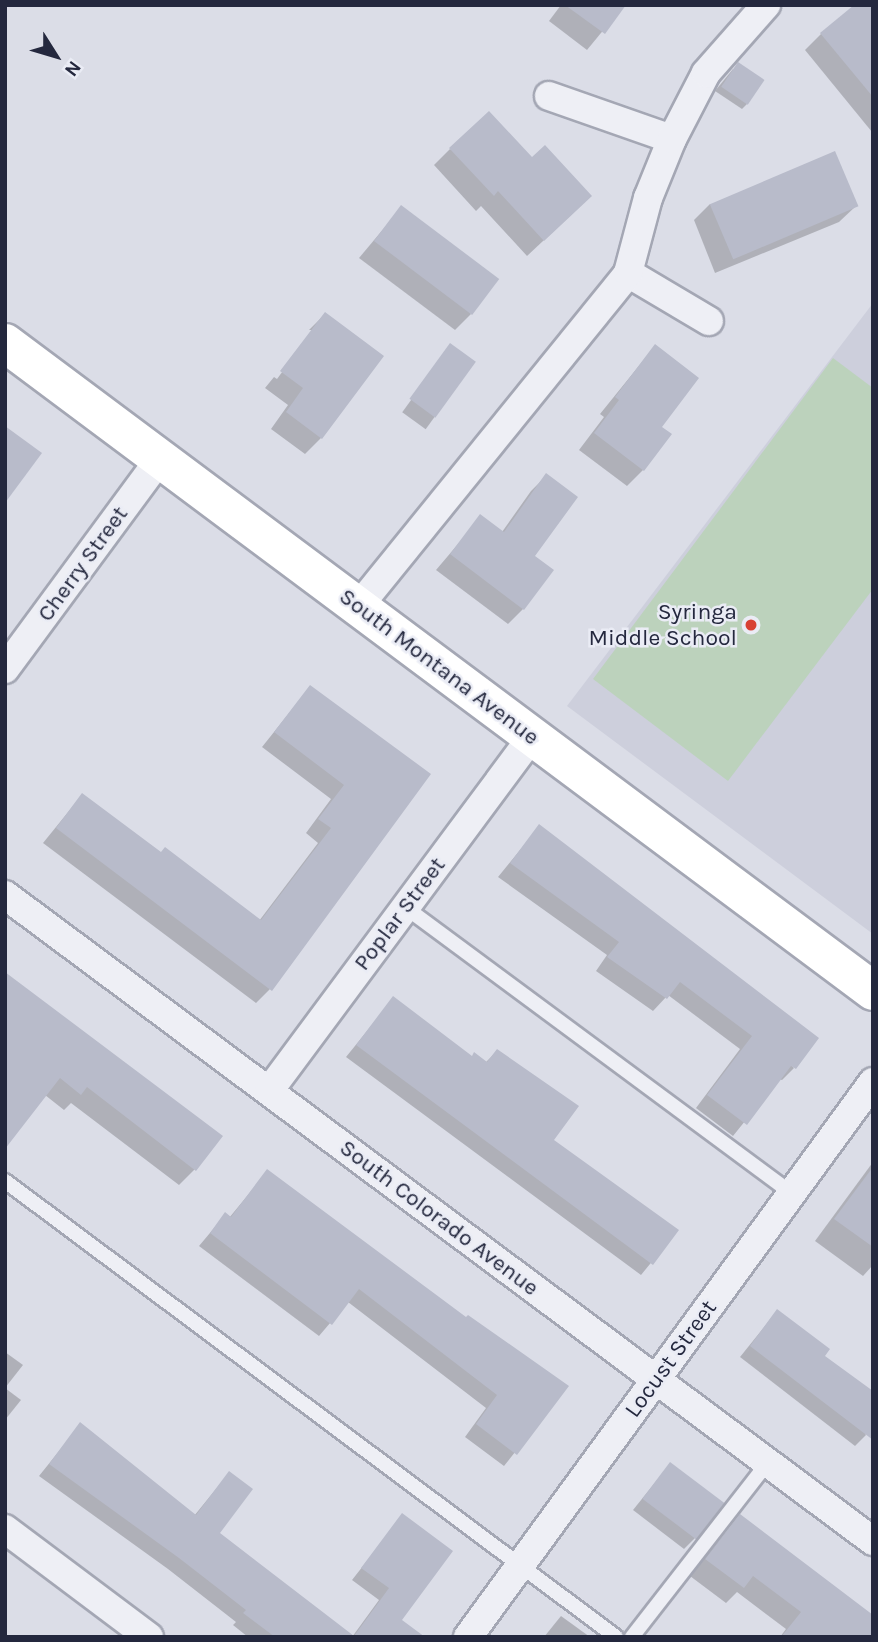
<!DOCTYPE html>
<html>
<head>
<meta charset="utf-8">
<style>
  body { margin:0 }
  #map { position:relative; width:878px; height:1642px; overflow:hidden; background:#dbdde7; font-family:Karla,sans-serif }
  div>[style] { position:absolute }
  .built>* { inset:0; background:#cdcfdc }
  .green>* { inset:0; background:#bcd2bc }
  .shadow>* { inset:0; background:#0003; transform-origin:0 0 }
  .building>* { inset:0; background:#b8bbca; transform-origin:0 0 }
  .roads { filter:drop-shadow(2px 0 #a4a7b4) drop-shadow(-2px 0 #a4a7b4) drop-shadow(0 2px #a4a7b4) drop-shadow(0 -2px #a4a7b4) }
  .lane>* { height:14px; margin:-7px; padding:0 7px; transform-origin:7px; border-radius:7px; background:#eeeff5 }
  .street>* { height:28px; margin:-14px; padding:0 14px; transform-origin:14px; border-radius:14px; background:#eeeff5 }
  .secondary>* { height:38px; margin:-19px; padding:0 19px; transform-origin:19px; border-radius:19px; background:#fff }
  .dots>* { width:19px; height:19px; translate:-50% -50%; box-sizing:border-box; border:4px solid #eaecf5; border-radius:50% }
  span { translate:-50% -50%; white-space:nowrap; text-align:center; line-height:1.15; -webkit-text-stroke:5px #eaecf5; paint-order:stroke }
  .street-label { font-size:23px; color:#24283e }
  .poi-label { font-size:23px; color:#24283e }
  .right { translate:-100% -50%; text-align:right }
  .frame { position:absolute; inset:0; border:7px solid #24283e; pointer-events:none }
  .north { position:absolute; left:21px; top:21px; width:70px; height:70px; -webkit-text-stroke:5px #eaecf5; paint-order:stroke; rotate:127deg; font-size:19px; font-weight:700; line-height:28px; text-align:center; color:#24283e }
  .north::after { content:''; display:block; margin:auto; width:24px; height:32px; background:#24283e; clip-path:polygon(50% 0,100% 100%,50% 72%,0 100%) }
</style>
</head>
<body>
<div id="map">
  <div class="built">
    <i style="clip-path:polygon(873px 303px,873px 934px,567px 706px)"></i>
  </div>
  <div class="green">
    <i style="clip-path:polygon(833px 358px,873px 388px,873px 589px,728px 781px,593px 679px)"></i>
  </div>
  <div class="shadow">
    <i style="clip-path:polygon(561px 5px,624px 5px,587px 50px,549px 21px)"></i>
    <i style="clip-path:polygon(873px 6px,873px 131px,872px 132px,805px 50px,821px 34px)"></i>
    <i style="clip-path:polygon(733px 69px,747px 104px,742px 109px,715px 91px)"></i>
    <i style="clip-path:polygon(450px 149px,574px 212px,527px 256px,481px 206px,476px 211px,434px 165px)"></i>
    <i style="clip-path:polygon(710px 204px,856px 206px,839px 222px,715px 273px,694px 220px)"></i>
    <i style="clip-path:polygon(401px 208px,471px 314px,455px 330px,359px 258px)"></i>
    <i style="clip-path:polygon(325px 314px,321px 438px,305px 454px,271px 429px,288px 405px,265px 388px,274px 377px,277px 379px,313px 330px,309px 330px)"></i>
    <i style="left:451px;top:345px;width:29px;height:83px;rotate:36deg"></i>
    <i style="clip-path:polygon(655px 346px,660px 427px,643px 470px,627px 486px,579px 450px,604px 417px,600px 414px)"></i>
    <i style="clip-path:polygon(546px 476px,523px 609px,508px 624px,436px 570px,481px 517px,502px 532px,531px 491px)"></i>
    <i style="clip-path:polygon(310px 687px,428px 775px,270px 989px,256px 1003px,43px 843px,82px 795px,160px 854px,259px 921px,318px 843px,306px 833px,331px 799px,262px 747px)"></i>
    <i style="clip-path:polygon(539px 827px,794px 1068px,782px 1080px,779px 1079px,733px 1136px,696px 1108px,740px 1049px,668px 995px,653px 1011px,596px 971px,607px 955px,498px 877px)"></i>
    <i style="clip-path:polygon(5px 974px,195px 1169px,179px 1185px,71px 1103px,64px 1110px,45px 1095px)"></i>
    <i style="clip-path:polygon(393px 999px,471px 1058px,485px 1063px,497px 1051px,551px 1141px,677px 1231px,641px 1275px,346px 1057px)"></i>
    <i style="clip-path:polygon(873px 1162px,873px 1265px,863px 1276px,815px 1241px)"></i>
    <i style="clip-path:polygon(267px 1172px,466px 1319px,567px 1386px,504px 1466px,465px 1437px,486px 1408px,348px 1302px,319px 1336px,199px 1246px,225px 1215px,229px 1218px)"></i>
    <i style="clip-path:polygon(777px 1311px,823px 1356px,866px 1435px,855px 1446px,740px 1357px)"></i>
    <i style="clip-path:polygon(5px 1352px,23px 1365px,5px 1388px)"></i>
    <i style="clip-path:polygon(5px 1388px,21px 1400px,5px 1420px)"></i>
    <i style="clip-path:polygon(80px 1425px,194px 1516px,229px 1473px,218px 1533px,351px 1637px,248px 1637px,233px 1625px,236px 1622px,168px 1569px,39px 1476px)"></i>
    <i style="clip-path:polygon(670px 1464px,695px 1538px,684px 1549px,633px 1510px)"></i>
    <i style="clip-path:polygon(403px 1515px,399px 1621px,352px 1637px,379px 1600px,352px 1580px)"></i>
    <i style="clip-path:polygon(740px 1516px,873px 1637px,780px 1637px,786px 1629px,737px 1592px,726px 1603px,690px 1576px)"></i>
    <i style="clip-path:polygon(561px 1616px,590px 1637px,544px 1637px)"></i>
  </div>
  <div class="building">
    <i style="clip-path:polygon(565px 5px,626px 5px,605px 34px)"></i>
    <i style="clip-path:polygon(854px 5px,873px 5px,873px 97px,820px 33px)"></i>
    <i style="left:738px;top:62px;width:32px;height:30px;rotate:34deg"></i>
    <i style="clip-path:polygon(489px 111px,532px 157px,545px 145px,592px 196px,544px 241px,498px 191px,494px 196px,449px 148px)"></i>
    <i style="left:835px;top:151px;width:60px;height:136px;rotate:67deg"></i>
    <i style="left:401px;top:205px;width:123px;height:45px;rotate:37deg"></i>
    <i style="clip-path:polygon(325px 312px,384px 356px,322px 439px,286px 412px,303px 388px,280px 371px)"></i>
    <i style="left:450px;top:343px;width:32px;height:69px;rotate:36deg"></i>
    <i style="clip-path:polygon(655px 344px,699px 378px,662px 427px,672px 434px,644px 471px,594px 433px,619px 400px,615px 397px)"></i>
    <i style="clip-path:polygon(5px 426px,42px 453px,5px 503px)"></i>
    <i style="clip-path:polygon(546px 473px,578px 497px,535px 556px,554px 570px,524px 610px,450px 554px,480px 514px,504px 532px)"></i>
    <i style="clip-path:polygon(310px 685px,431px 774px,272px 991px,56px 828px,82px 793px,161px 852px,165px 847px,261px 920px,331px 828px,318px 819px,344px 785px,274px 732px)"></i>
    <i style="clip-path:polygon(539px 824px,819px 1038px,796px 1069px,791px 1066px,747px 1125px,707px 1095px,752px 1036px,680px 982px,667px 999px,607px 957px,619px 942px,510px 863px)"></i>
    <i style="clip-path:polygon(5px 972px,223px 1136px,196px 1171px,87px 1087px,81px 1095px,60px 1078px,5px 1149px)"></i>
    <i style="clip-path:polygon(393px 996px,472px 1056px,474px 1052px,487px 1062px,497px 1049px,579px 1106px,554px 1140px,679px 1230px,653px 1265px,356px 1045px)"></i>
    <i style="clip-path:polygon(873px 1167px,873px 1247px,834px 1219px)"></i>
    <i style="clip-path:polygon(267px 1169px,466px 1317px,468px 1315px,569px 1386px,517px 1455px,476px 1424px,497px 1395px,359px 1289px,332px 1325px,210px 1233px,225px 1212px,231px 1217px)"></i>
    <i style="clip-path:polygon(777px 1309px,830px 1349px,825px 1356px,873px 1391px,873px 1440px,750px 1346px)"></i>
    <i style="clip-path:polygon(80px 1422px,196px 1515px,229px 1471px,253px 1489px,220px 1533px,354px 1636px,389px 1588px,361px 1568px,402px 1513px,453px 1551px,402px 1620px,425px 1637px,275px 1637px,243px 1613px,246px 1610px,179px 1558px,49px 1464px)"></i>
    <i style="left:670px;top:1462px;width:68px;height:46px;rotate:37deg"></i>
    <i style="clip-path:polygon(740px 1514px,873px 1615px,873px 1637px,781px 1637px,801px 1612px,753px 1576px,744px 1588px,705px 1559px)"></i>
  </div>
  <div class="roads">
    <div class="lane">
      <i style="left:405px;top:907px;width:481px;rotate:36.5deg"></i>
      <i style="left:5px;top:1181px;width:762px;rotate:36.73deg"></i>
      <i style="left:632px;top:1637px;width:222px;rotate:-52.1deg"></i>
    </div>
    <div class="street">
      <i style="left:549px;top:96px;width:130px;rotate:19.3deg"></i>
      <i style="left:628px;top:273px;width:94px;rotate:30.7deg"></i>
      <i style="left:358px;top:607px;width:429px;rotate:-51deg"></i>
      <i style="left:628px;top:273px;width:78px;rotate:-75.1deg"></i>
      <i style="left:648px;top:198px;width:64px;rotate:-67.9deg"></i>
      <i style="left:672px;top:139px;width:74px;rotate:-62.7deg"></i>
      <i style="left:706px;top:73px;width:91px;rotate:-48.6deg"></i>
      <i style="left:5px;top:669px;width:261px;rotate:-53.6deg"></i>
      <i style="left:5px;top:895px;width:1082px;rotate:36.66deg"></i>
      <i style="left:269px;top:1091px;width:441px;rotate:-53.4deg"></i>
      <i style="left:5px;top:1529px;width:180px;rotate:36.9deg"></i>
      <i style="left:468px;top:1637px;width:687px;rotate:-53.88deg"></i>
    </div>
    <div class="secondary">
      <i style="left:5px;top:343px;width:1083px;rotate:36.74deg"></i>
    </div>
  </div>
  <div class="dots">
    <i style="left:751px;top:625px;background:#d84134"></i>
  </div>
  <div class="street-label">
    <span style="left:83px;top:564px;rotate:-54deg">Cherry Street</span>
    <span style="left:439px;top:667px;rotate:37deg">South Montana Avenue</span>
    <span style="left:400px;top:914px;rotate:-53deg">Poplar Street</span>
    <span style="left:439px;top:1218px;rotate:37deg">South Colorado Avenue</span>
    <span style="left:671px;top:1359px;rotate:-54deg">Locust Street</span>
  </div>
  <div class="poi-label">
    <span class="right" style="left:737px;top:625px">Syringa<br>Middle School</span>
  </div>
  <div class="frame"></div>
  <div class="north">N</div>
</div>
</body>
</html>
